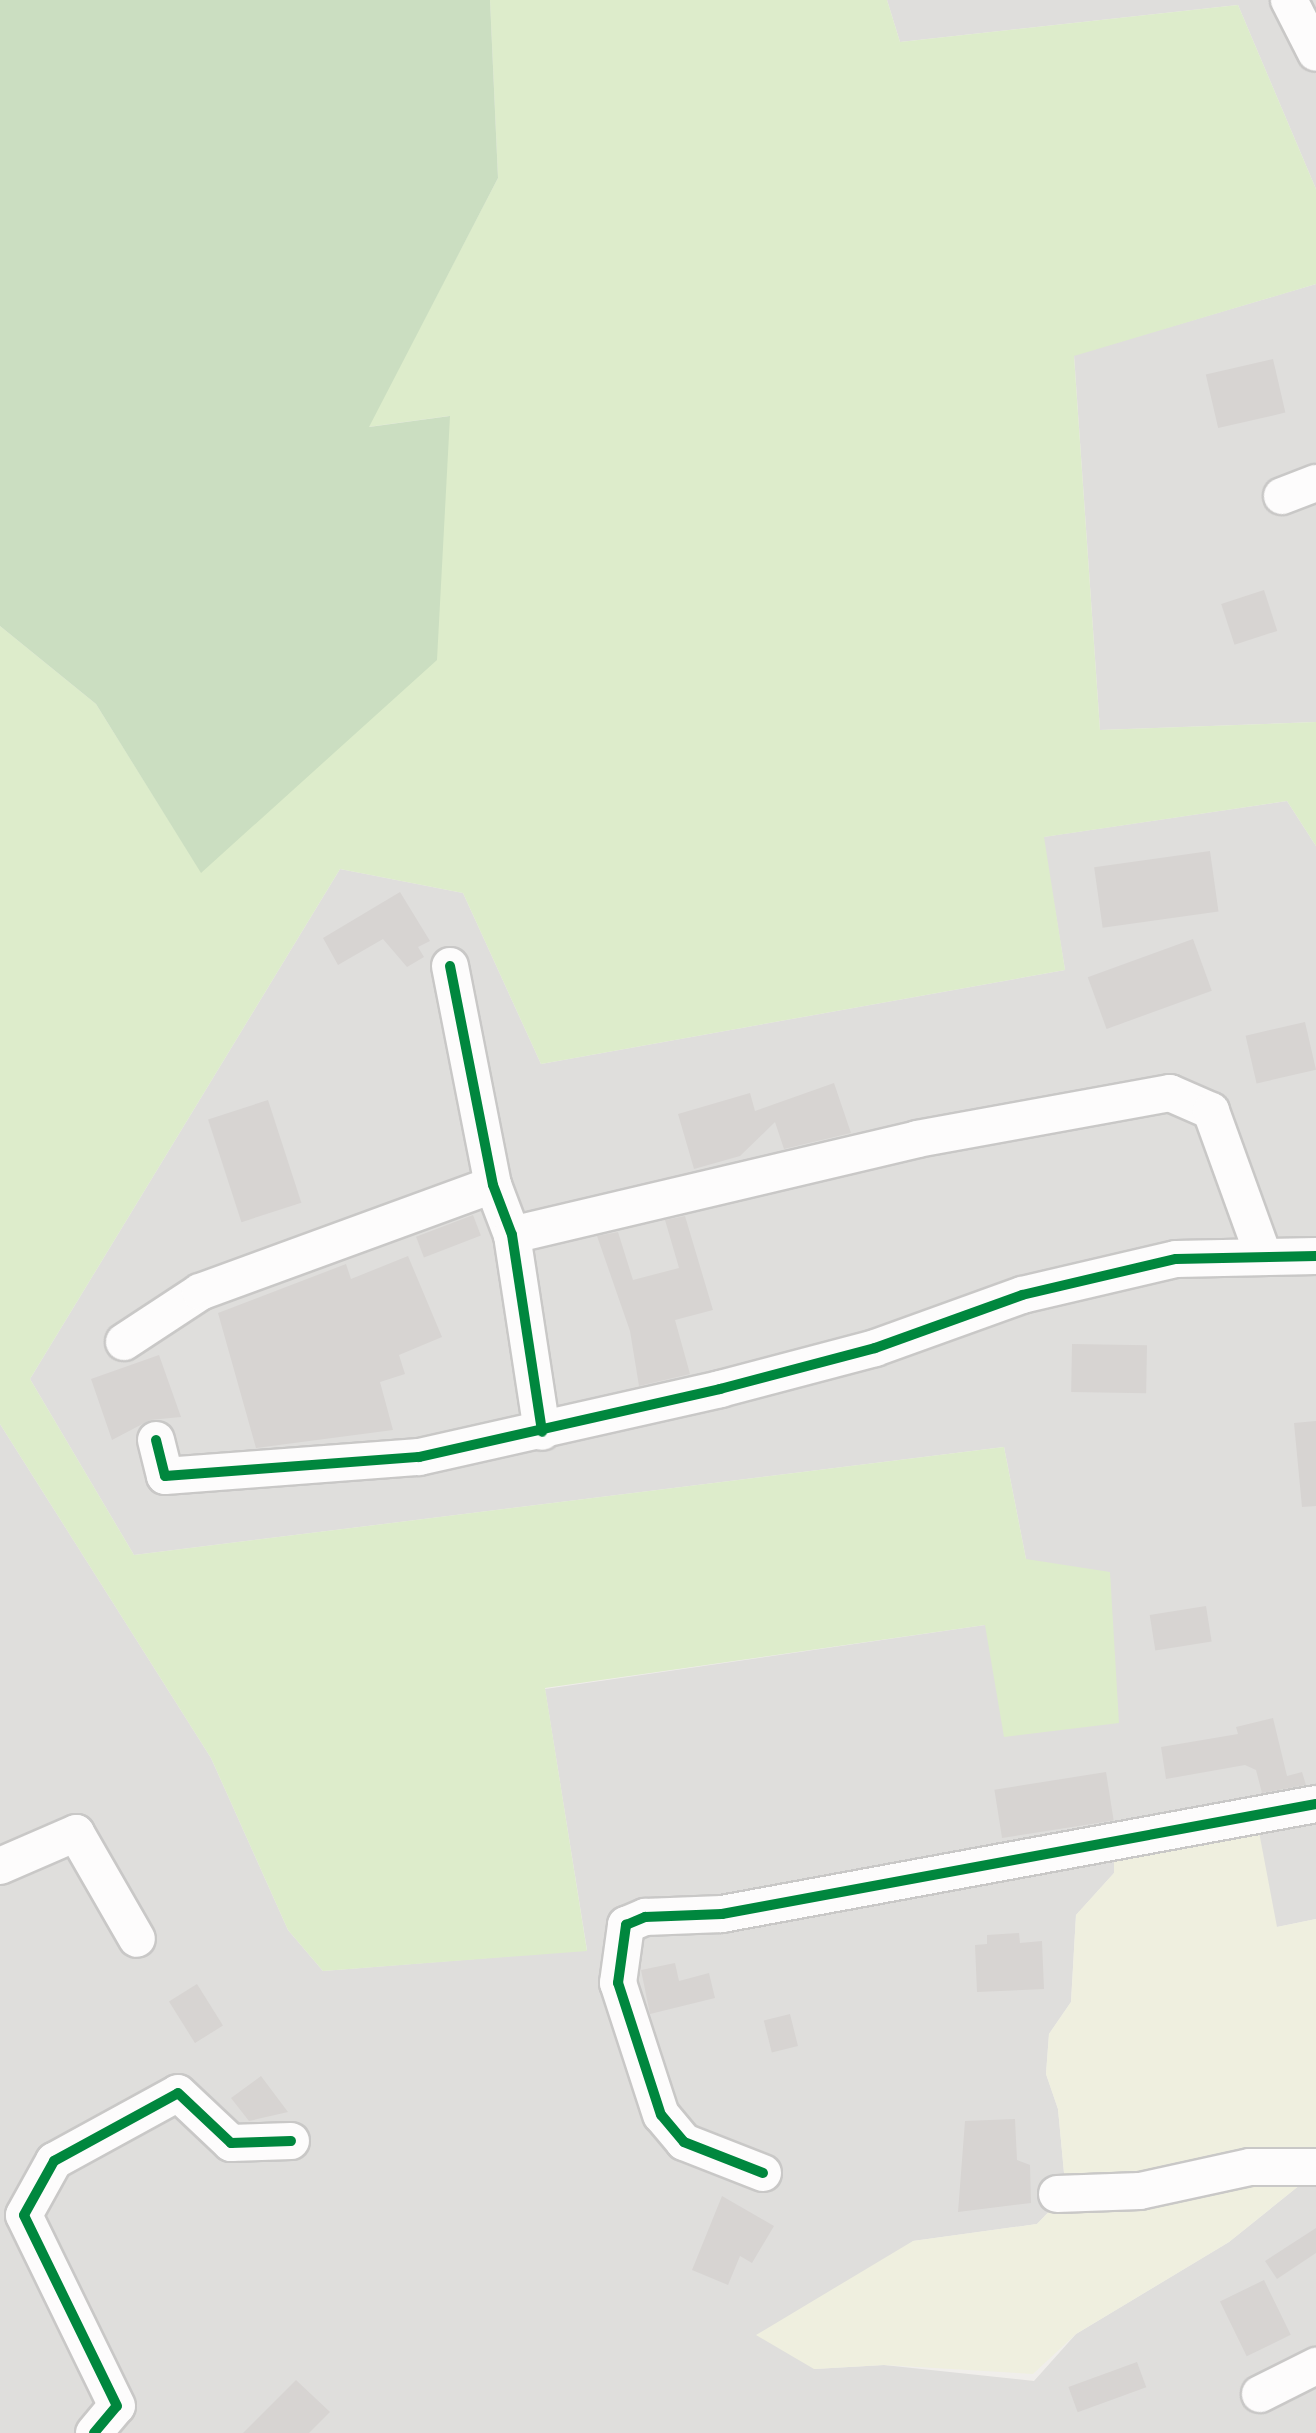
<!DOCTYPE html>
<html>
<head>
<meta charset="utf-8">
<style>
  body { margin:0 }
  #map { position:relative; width:1316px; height:2433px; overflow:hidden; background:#f0eeeb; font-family:Inter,sans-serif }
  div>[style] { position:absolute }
  .residential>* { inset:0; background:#dfdedc }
  .farmland>* { inset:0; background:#efefdf }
  .grass>* { inset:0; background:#ddeccb }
  .forest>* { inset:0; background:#cbdec1 }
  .building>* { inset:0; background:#d7d4d2; transform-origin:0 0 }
  .roads { filter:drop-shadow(2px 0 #c9c8c7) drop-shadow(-2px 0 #c9c8c7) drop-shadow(0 2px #c9c8c7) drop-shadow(0 -2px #c9c8c7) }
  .minor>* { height:36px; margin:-18px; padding:0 18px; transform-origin:18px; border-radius:18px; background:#fdfcfc }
  .cycleway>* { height:10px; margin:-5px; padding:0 5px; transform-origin:5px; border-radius:5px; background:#00873e }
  span { translate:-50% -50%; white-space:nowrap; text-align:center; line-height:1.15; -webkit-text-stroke:7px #fff; paint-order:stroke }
</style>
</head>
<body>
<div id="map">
  <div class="residential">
    <i style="clip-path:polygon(887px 0,1316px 0,1316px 189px,1238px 5px,900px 42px)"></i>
    <i style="clip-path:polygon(1316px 284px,1316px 722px,1100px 730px,1074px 355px)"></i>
    <i style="clip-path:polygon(1287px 801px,1316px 846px,1316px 1919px,1277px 1927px,1114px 1873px,1076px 1915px,1071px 2002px,1049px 2034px,1046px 2074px,1058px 2109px,1066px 2194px,1037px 2224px,913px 2241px,814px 2369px,884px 2365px,1034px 2381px,1076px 2334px,1229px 2242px,1316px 2172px,1316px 2433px,0 2433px,0 1424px,211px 1758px,288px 1930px,323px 1971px,587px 1950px,545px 1689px,985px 1625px,1026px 1559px,1004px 1447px,134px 1555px,30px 1379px,340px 869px,463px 893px,541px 1064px,1065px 970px,1043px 837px)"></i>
  </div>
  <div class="farmland">
    <i style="clip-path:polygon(1256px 1816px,1277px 1927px,1316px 1919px,1316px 2172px,1229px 2242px,1076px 2334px,1033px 2374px,884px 2365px,814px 2369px,756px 2335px,913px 2241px,1037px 2224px,1066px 2194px,1058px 2109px,1046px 2074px,1049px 2034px,1071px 2002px,1076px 1915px,1114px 1873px,1114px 1842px)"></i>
  </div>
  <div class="grass">
    <i style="clip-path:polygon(490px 0,887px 0,900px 42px,1238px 5px,1316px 189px,1316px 284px,1074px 356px,1100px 730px,1316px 722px,1316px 846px,1287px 801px,1044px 837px,1065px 970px,541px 1064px,463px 893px,340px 869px,30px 1379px,134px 1555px,1004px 1447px,1026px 1559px,1110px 1572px,1119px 1723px,1004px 1737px,985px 1625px,545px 1688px,587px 1951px,323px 1971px,288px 1930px,211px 1758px,0 1424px,0 626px,96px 704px,201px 872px,449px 416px,368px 427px,498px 178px)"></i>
  </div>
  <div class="forest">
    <i style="clip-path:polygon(0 0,490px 0,498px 178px,369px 427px,450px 416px,437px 660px,201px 873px,96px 704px,0 626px)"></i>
  </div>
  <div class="building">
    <i style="left:1273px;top:359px;width:55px;height:69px;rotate:77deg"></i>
    <i style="left:1264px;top:590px;width:43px;height:45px;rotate:72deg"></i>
    <i style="left:1210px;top:851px;width:61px;height:117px;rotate:82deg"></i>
    <i style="clip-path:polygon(400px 892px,430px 941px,418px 947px,424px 957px,407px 967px,383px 939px,338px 965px,323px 938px)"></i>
    <i style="left:1193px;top:939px;width:55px;height:112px;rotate:70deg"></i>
    <i style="left:1305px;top:1022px;width:49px;height:61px;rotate:77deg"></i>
    <i style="clip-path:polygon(834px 1083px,851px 1133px,784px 1149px,775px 1122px,740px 1156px,694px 1169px,678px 1114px,750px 1093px,755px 1111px)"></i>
    <i style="left:268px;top:1100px;width:108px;height:63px;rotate:72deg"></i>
    <i style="left:473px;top:1215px;width:22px;height:61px;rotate:69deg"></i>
    <i style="clip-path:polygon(685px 1216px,713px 1310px,675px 1320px,690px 1374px,639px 1386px,630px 1331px,597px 1236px,618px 1232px,633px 1280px,679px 1268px,665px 1220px)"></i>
    <i style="clip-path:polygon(408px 1256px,442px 1337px,399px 1355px,405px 1374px,380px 1382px,393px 1430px,256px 1448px,218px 1313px,346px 1264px,351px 1279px)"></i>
    <i style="left:1072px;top:1344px;width:75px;height:48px;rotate:1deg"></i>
    <i style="clip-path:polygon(159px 1355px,181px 1417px,150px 1420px,112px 1440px,91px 1379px)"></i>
    <i style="clip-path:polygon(1316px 1421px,1316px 1506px,1302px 1507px,1294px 1423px)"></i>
    <i style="left:1206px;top:1606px;width:36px;height:57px;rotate:81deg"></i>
    <i style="clip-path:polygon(1273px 1718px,1287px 1776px,1302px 1772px,1306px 1785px,1262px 1793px,1256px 1770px,1245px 1765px,1166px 1779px,1161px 1747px,1238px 1734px,1236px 1727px)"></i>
    <i style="left:1106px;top:1772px;width:49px;height:113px;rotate:81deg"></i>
    <i style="clip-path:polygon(1019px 1933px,1020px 1943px,1042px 1941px,1044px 1989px,977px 1992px,975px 1945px,987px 1944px,987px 1935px)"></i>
    <i style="clip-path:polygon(675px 1963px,679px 1981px,709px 1973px,715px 1998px,650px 2014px,641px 1970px)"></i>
    <i style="left:197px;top:1984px;width:49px;height:33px;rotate:58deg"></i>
    <i style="left:790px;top:2014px;width:33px;height:27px;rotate:76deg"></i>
    <i style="clip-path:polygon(261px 2076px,288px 2112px,249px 2121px,231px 2098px)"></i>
    <i style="clip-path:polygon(1015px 2119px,1017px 2160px,1030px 2165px,1031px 2203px,958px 2212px,965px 2121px)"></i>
    <i style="clip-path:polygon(722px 2196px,774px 2226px,752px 2263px,740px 2256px,728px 2285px,692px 2270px)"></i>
    <i style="clip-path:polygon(1316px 2228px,1316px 2253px,1277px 2279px,1265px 2261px)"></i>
    <i style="left:1264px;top:2280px;width:61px;height:49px;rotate:64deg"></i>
    <i style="left:1137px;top:2362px;width:27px;height:73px;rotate:70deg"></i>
    <i style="clip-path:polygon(296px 2380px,330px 2412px,309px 2433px,243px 2433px)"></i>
  </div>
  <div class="roads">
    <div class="minor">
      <i style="left:1289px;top:0;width:59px;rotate:63deg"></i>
      <i style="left:1282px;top:496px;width:36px;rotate:-21deg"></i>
      <i style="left:450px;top:966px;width:223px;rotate:78.9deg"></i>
      <i style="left:493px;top:1185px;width:53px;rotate:69.2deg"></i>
      <i style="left:512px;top:1235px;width:199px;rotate:81.3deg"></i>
      <i style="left:512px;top:1235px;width:416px;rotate:-13.3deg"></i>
      <i style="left:917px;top:1139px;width:257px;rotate:-10.3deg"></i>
      <i style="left:1170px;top:1093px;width:45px;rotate:23.7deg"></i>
      <i style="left:1211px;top:1111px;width:153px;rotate:70.1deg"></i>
      <i style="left:124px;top:1342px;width:91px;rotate:-33.3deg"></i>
      <i style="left:200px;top:1292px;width:312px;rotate:-20.1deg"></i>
      <i style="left:156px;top:1440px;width:37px;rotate:76deg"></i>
      <i style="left:165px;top:1476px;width:255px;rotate:-4.3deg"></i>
      <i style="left:419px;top:1457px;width:309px;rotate:-12.7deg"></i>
      <i style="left:720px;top:1389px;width:160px;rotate:-14.8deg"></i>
      <i style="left:875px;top:1348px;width:156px;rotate:-19.8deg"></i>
      <i style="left:1022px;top:1295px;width:158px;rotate:-13.2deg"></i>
      <i style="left:1176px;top:1259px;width:140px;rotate:-1.2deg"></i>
      <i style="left:0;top:1866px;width:83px;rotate:-23.5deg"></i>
      <i style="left:76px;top:1833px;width:122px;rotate:60.1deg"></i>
      <i style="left:763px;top:2173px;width:85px;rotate:-158.6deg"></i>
      <i style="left:684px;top:2142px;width:35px;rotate:-130deg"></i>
      <i style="left:661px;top:2115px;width:139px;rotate:-108deg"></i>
      <i style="left:618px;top:1983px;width:59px;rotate:-82.1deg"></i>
      <i style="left:626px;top:1925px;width:21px;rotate:-23deg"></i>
      <i style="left:645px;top:1917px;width:77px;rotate:-2.2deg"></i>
      <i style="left:722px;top:1914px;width:604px;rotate:-10.49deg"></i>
      <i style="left:1057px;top:2194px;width:83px;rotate:-2.1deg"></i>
      <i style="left:1140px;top:2191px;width:113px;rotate:-12.3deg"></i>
      <i style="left:1250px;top:2167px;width:66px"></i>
      <i style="left:1260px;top:2394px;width:63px;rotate:-26.6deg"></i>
      <i style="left:94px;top:2433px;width:35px;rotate:-50deg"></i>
      <i style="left:117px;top:2406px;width:212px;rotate:-116deg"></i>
      <i style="left:24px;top:2215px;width:62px;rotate:-60.9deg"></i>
      <i style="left:54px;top:2161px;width:141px;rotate:-28.7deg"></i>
      <i style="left:178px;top:2093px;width:73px;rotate:43.3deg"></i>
      <i style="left:231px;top:2143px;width:60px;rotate:-1.9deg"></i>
    </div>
  </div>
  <div class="cycleway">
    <i style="left:450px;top:966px;width:223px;rotate:78.9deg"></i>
    <i style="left:493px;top:1185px;width:53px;rotate:69.2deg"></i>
    <i style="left:512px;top:1235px;width:199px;rotate:81.3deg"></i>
    <i style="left:156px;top:1440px;width:37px;rotate:76deg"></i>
    <i style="left:165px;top:1476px;width:255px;rotate:-4.3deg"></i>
    <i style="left:419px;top:1457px;width:309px;rotate:-12.7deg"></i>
    <i style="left:720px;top:1389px;width:160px;rotate:-14.8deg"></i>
    <i style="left:875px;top:1348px;width:156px;rotate:-19.8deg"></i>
    <i style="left:1022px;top:1295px;width:158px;rotate:-13.2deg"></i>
    <i style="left:1176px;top:1259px;width:140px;rotate:-1.2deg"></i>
    <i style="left:763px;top:2173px;width:85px;rotate:-158.6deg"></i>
    <i style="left:684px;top:2142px;width:35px;rotate:-130deg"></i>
    <i style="left:661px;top:2115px;width:139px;rotate:-108deg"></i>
    <i style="left:618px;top:1983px;width:59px;rotate:-82.1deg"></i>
    <i style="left:626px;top:1925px;width:21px;rotate:-23deg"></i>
    <i style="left:645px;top:1917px;width:77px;rotate:-2.2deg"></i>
    <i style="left:722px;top:1914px;width:604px;rotate:-10.49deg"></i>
    <i style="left:94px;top:2433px;width:35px;rotate:-50deg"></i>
    <i style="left:117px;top:2406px;width:212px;rotate:-116deg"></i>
    <i style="left:24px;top:2215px;width:62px;rotate:-60.9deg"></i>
    <i style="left:54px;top:2161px;width:141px;rotate:-28.7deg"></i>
    <i style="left:178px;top:2093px;width:73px;rotate:43.3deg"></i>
    <i style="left:231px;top:2143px;width:60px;rotate:-1.9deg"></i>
  </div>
</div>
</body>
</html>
